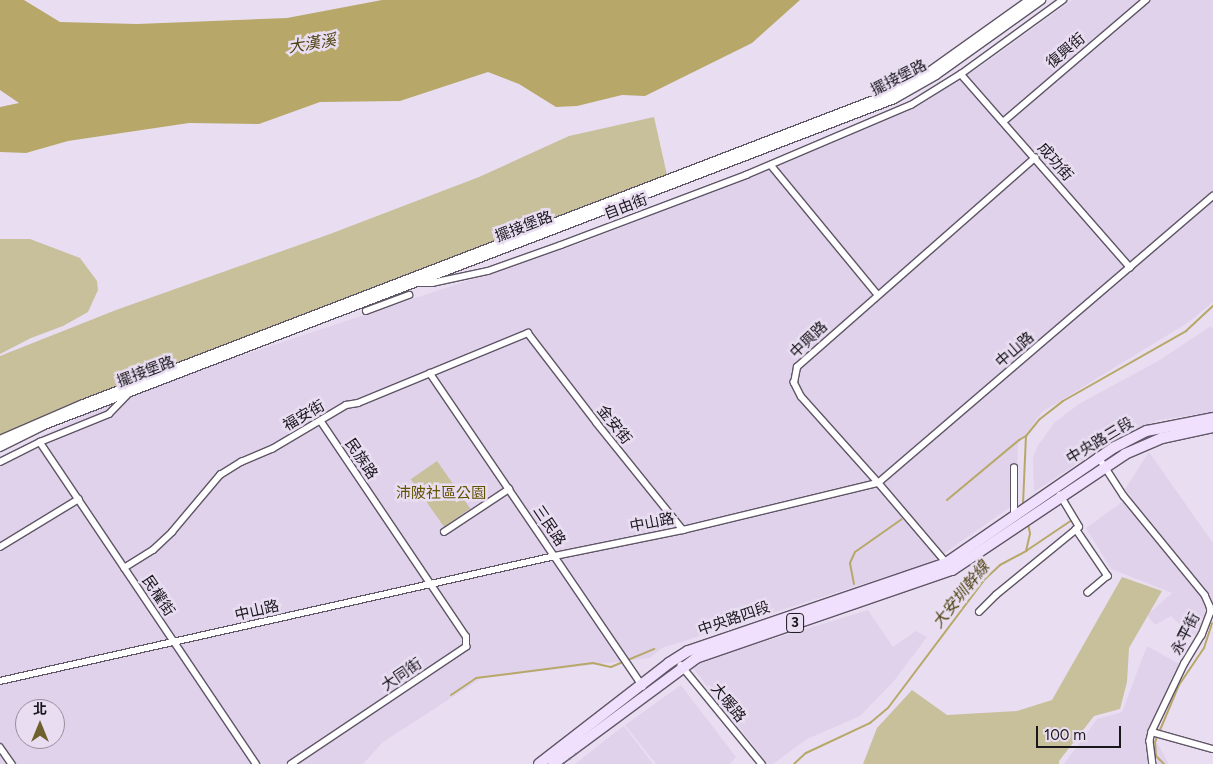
<!DOCTYPE html>
<html>
<head>
<meta charset="utf-8">
<style>
  body { margin:0 }
  #map { position:relative; width:1213px; height:764px; overflow:hidden; background:#e9def1; font-family:Figtree,"Noto Sans TC",sans-serif }
  div>[style] { position:absolute }
  .built>* { inset:0; background:#e0d2eb }
  .green>* { inset:0; background:#c8bf9b; transform-origin:0 0 }
  .water>* { inset:0; background:#b7a86a }
  .stream>* { height:2px; margin:-1px; padding:0 1px; transform-origin:1px; border-radius:1px; background:#b7a86a }
  .roads { filter:drop-shadow(1px 0 #5f5666) drop-shadow(-1px 0 #5f5666) drop-shadow(0 1px #5f5666) drop-shadow(0 -1px #5f5666) }
  .minor>* { height:5.5px; margin:-2.75px; padding:0 2.75px; transform-origin:2.75px; border-radius:2.75px; background:#fff }
  .tertiary>* { height:8px; margin:-4px; padding:0 4px; transform-origin:4px; border-radius:4px; background:#fff }
  .primary>* { height:10px; margin:-5px; padding:0 5px; transform-origin:5px; border-radius:5px; background:#f1dffe }
  .rail>* { height:2px; margin-top:-1px; transform-origin:0; background:repeating-linear-gradient(90deg,#7c7581 0 2.5px,transparent 0 7.5px) }
  span { translate:-50% -50%; white-space:nowrap; text-align:center; line-height:1.15; -webkit-text-stroke:5px #e9def1; paint-order:stroke }
  .shield-label span { padding:1px 4px; background:#e9def1; border:1px solid; border-radius:4px; -webkit-text-stroke-width:0 }
  .shield-label { font-size:14px; color:#19161c; font-weight:700 }
  .street-label { font-size:15px; color:#19161c }
  .park-label { font-size:15px; color:#625201 }
  .water-label { font-size:16px; color:#504414; font-style:italic }
  .north { position:absolute; left:15px; top:699px; width:50px; height:50px; box-sizing:border-box; background:#e9def1; border:1px solid #968e9c; border-radius:50%; rotate:0deg; font-size:14px; font-weight:700; line-height:20px; text-align:center; color:#19161c }
  .north::after { content:''; display:block; margin:auto; width:18px; height:22px; background:#6e612e; clip-path:polygon(50% 0,100% 100%,50% 72%,0 100%) }
  .scale { position:absolute; left:1036px; top:726px; width:85px; height:22px; box-sizing:border-box; border:2px solid #19161c; border-top:0; padding-left:6px; font-size:15px; line-height:18px; white-space:nowrap; color:#19161c; -webkit-text-stroke:4px #e9def1; paint-order:stroke }
</style>
</head>
<body>
<div id="map">
  <div class="built">
    <i style="clip-path:polygon(evenodd,1072px 0,1213px 0,1213px 302px,1189px 322px,1042px 412px,1018px 445px,1016px 503px,932px 562px,662px 648px,650px 658px,482px 678px,383px 742px,363px 764px,0 764px,0 457px,88px 413px,228px 360px,581px 243px,768px 170px,920px 105px,984px 64px,1072px 0,25px 709px,55px 709px,55px 739px,25px 739px,25px 709px)"></i>
    <i style="clip-path:polygon(1211px 326px,1213px 330px,1213px 412px,1159px 420px,1115px 439px,1034px 492px,1033px 457px,1038px 445px,1055px 422px,1079px 404px,1158px 361px)"></i>
    <i style="clip-path:polygon(1149px 452px,1213px 543px,1213px 617px,1202px 640px,1186px 631px,1171px 616px,1155px 625px,1147px 615px,1172px 593px,1111px 569px,1086px 528px,1130px 496px,1125px 489px)"></i>
    <i style="clip-path:polygon(868px 610px,893px 647px,916px 631px,927px 637px,894px 681px,860px 716px,807px 739px,773px 764px,768px 764px,693px 668px,707px 659px)"></i>
    <i style="clip-path:polygon(1147px 646px,1187px 668px,1154px 737px,1169px 764px,1064px 764px,1097px 719px,1122px 712px)"></i>
    <i style="clip-path:polygon(681px 685px,736px 757px,730px 764px,656px 764px,625px 725px)"></i>
    <i style="clip-path:polygon(624px 726px,653px 764px,575px 764px,622px 727px)"></i>
  </div>
  <div class="green">
    <i style="clip-path:polygon(654px 117px,667px 175px,314px 310px,37px 420px,0 438px,0 356px,116px 310px,330px 234px,479px 177px,569px 136px)"></i>
    <i style="clip-path:polygon(0 239px,30px 239px,80px 258px,97px 281px,98px 290px,88px 312px,63px 326px,31px 338px,0 354px)"></i>
    <i style="left:437px;top:461px;width:58px;height:32px;rotate:55deg"></i>
    <i style="clip-path:polygon(1122px 577px,1162px 591px,1129px 648px,1127px 682px,1120px 709px,1094px 716px,1059px 761px,1059px 764px,863px 764px,877px 728px,912px 690px,947px 715px,1017px 711px,1052px 700px)"></i>
  </div>
  <div class="water">
    <i style="clip-path:polygon(0 0,24px 0,60px 22px,137px 24px,287px 18px,382px 0,800px 0,752px 43px,645px 96px,622px 95px,577px 106px,556px 107px,519px 84px,488px 72px,400px 101px,320px 102px,259px 124px,189px 123px,68px 141px,26px 153px,0 152px,0 107px,19px 103px,0 90px)"></i>
  </div>
  <div class="stream">
    <i style="left:947px;top:500px;width:94px;rotate:-39.8deg"></i>
    <i style="left:1019px;top:440px;width:8px;rotate:-30deg"></i>
    <i style="left:1023px;top:504px;width:68px;rotate:-87.5deg"></i>
    <i style="left:1026px;top:436px;width:22px;rotate:-51deg"></i>
    <i style="left:1040px;top:419px;width:29px;rotate:-38deg"></i>
    <i style="left:1063px;top:401px;width:142px;rotate:-29.6deg"></i>
    <i style="left:1186px;top:331px;width:37px;rotate:-43deg"></i>
    <i style="left:1026px;top:551px;width:55px;rotate:-34deg"></i>
    <i style="left:854px;top:584px;width:21px;rotate:-101deg"></i>
    <i style="left:850px;top:563px;width:12px;rotate:-66deg"></i>
    <i style="left:855px;top:552px;width:57px;rotate:-35.1deg"></i>
    <i style="left:451px;top:695px;width:30px;rotate:-34deg"></i>
    <i style="left:476px;top:678px;width:118px;rotate:-7.3deg"></i>
    <i style="left:593px;top:663px;width:18px;rotate:13deg"></i>
    <i style="left:611px;top:667px;width:47px;rotate:-22.7deg"></i>
    <i style="left:794px;top:764px;width:16px;rotate:-43deg"></i>
    <i style="left:806px;top:753px;width:71px;rotate:-25.1deg"></i>
    <i style="left:870px;top:723px;width:23px;rotate:-40deg"></i>
    <i style="left:888px;top:708px;width:160px;rotate:-53.1deg"></i>
    <i style="left:984px;top:580px;width:22px;rotate:-43deg"></i>
    <i style="left:1000px;top:565px;width:30px;rotate:-28deg"></i>
    <i style="left:1026px;top:551px;width:18px;rotate:-77deg"></i>
    <i style="left:1030px;top:533px;width:9px;rotate:-103deg"></i>
    <i style="left:1164px;top:764px;width:11px;rotate:-135deg"></i>
    <i style="left:1156px;top:756px;width:14px;rotate:-94deg"></i>
    <i style="left:1155px;top:742px;width:62px;rotate:-67.2deg"></i>
    <i style="left:1179px;top:685px;width:45px;rotate:-56deg"></i>
    <i style="left:1204px;top:648px;width:26px;rotate:-72deg"></i>
  </div>
  <div class="roads">
    <div class="minor">
      <i style="left:961px;top:74px;width:257px;rotate:48.8deg"></i>
      <i style="left:1003px;top:122px;width:188px;rotate:-40.5deg"></i>
      <i style="left:771px;top:165px;width:168px;rotate:50.5deg"></i>
      <i style="left:419px;top:283px;width:13px"></i>
      <i style="left:432px;top:283px;width:57px;rotate:-12.1deg"></i>
      <i style="left:488px;top:271px;width:77px;rotate:-19.6deg"></i>
      <i style="left:561px;top:245px;width:198px;rotate:-20.7deg"></i>
      <i style="left:746px;top:175px;width:179px;rotate:-23deg"></i>
      <i style="left:911px;top:105px;width:59px;rotate:-31.8deg"></i>
      <i style="left:961px;top:74px;width:126px;rotate:-36deg"></i>
      <i style="left:366px;top:311px;width:46px;rotate:-20.4deg"></i>
      <i style="left:430px;top:373px;width:379px;rotate:55.8deg"></i>
      <i style="left:40px;top:442px;width:388px;rotate:56.1deg"></i>
      <i style="left:1098px;top:456px;width:48px;rotate:57deg"></i>
      <i style="left:1124px;top:496px;width:128px;rotate:50.7deg"></i>
      <i style="left:1205px;top:595px;width:12px;rotate:66deg"></i>
      <i style="left:1210px;top:606px;width:6px;rotate:81deg"></i>
      <i style="left:1211px;top:612px;width:25px;rotate:111deg"></i>
      <i style="left:1202px;top:635px;width:33px;rotate:121deg"></i>
      <i style="left:1185px;top:663px;width:76px;rotate:115.6deg"></i>
      <i style="left:1152px;top:732px;width:9px;rotate:103deg"></i>
      <i style="left:1150px;top:741px;width:23px;rotate:83deg"></i>
      <i style="left:0;top:462px;width:45px;rotate:-26.6deg"></i>
      <i style="left:40px;top:442px;width:74px;rotate:-22.1deg"></i>
      <i style="left:109px;top:414px;width:30px;rotate:-46deg"></i>
      <i style="left:1014px;top:517px;width:49px;rotate:-90deg"></i>
      <i style="left:1076px;top:529px;width:57px;rotate:55.8deg"></i>
      <i style="left:1108px;top:576px;width:26px;rotate:140deg"></i>
      <i style="left:444px;top:532px;width:78px;rotate:-33.5deg"></i>
      <i style="left:0;top:547px;width:92px;rotate:-31.3deg"></i>
      <i style="left:947px;top:564px;width:106px;rotate:-130.4deg"></i>
      <i style="left:878px;top:483px;width:115px;rotate:-131.8deg"></i>
      <i style="left:801px;top:397px;width:16px;rotate:-117deg"></i>
      <i style="left:794px;top:383px;width:16px;rotate:-79deg"></i>
      <i style="left:797px;top:367px;width:317px;rotate:-41.3deg"></i>
      <i style="left:124px;top:568px;width:34px;rotate:-32deg"></i>
      <i style="left:153px;top:550px;width:26px;rotate:-43deg"></i>
      <i style="left:172px;top:532px;width:75px;rotate:-49.9deg"></i>
      <i style="left:220px;top:475px;width:25px;rotate:-32deg"></i>
      <i style="left:241px;top:462px;width:34px;rotate:-23deg"></i>
      <i style="left:272px;top:449px;width:86px;rotate:-30.7deg"></i>
      <i style="left:346px;top:405px;width:12px;rotate:-9deg"></i>
      <i style="left:358px;top:403px;width:184px;rotate:-22.4deg"></i>
      <i style="left:528px;top:333px;width:113px;rotate:52.5deg"></i>
      <i style="left:597px;top:423px;width:137px;rotate:51.2deg"></i>
      <i style="left:979px;top:612px;width:24px;rotate:-45deg"></i>
      <i style="left:996px;top:595px;width:107px;rotate:-39.3deg"></i>
      <i style="left:1079px;top:527px;width:37px;rotate:-121deg"></i>
      <i style="left:681px;top:665px;width:128px;rotate:50.7deg"></i>
      <i style="left:0;top:681px;width:569px;rotate:-12.69deg"></i>
      <i style="left:555px;top:556px;width:131px;rotate:-11.5deg"></i>
      <i style="left:683px;top:530px;width:201px;rotate:-13.6deg"></i>
      <i style="left:878px;top:483px;width:441px;rotate:-40.6deg"></i>
      <i style="left:1152px;top:732px;width:63px;rotate:15.6deg"></i>
      <i style="left:0;top:747px;width:21px;rotate:55deg"></i>
      <i style="left:291px;top:764px;width:211px;rotate:-33.8deg"></i>
      <i style="left:466px;top:647px;width:10px;rotate:-90deg"></i>
      <i style="left:466px;top:637px;width:259px;rotate:-124deg"></i>
    </div>
    <div class="tertiary">
      <i style="left:0;top:440px;width:90px;rotate:-23.4deg"></i>
      <i style="left:83px;top:404px;width:858px;rotate:-21.03deg"></i>
      <i style="left:884px;top:96px;width:51px;rotate:-28.1deg"></i>
      <i style="left:929px;top:72px;width:124px;rotate:-35.5deg"></i>
      <i style="left:0;top:447px;width:49px;rotate:-26.6deg"></i>
      <i style="left:44px;top:425px;width:910px;rotate:-20.98deg"></i>
      <i style="left:894px;top:99px;width:48px;rotate:-29.7deg"></i>
      <i style="left:936px;top:75px;width:129px;rotate:-35.5deg"></i>
    </div>
    <div class="primary">
      <i style="left:539px;top:764px;width:165px;rotate:-37.8deg"></i>
      <i style="left:669px;top:663px;width:22px;rotate:-32deg"></i>
      <i style="left:688px;top:651px;width:273px;rotate:-18.8deg"></i>
      <i style="left:946px;top:563px;width:205px;rotate:-34.5deg"></i>
      <i style="left:1115px;top:447px;width:36px;rotate:-27deg"></i>
      <i style="left:1147px;top:431px;width:67px;rotate:-11.1deg"></i>
      <i style="left:553px;top:764px;width:178px;rotate:-36.5deg"></i>
      <i style="left:696px;top:658px;width:271px;rotate:-19deg"></i>
      <i style="left:952px;top:570px;width:208px;rotate:-33.8deg"></i>
      <i style="left:1125px;top:454px;width:40px;rotate:-23.4deg"></i>
      <i style="left:1162px;top:438px;width:52px;rotate:-12.2deg"></i>
    </div>
  </div>
  <div class="rail">
    <i style="left:563px;top:764px;width:18px;rotate:-38deg"></i>
  </div>
  <div class="shield-label">
    <span style="left:795px;top:623px">3</span>
  </div>
  <div class="street-label">
    <span style="left:1066px;top:51px;rotate:-40deg">復興街</span>
    <span style="left:899px;top:78px;rotate:-27deg">擺接堡路</span>
    <span style="left:1055px;top:162px;rotate:49deg">成功街</span>
    <span style="left:626px;top:207px;rotate:-21deg">自由街</span>
    <span style="left:524px;top:227px;rotate:-21deg">擺接堡路</span>
    <span style="left:809px;top:340px;rotate:-44deg">中興路</span>
    <span style="left:1015px;top:350px;rotate:-41deg">中山路</span>
    <span style="left:146px;top:372px;rotate:-21deg">擺接堡路</span>
    <span style="left:304px;top:416px;rotate:-30deg">福安街</span>
    <span style="left:614px;top:425px;rotate:51deg">金安街</span>
    <span style="left:1100px;top:441px;rotate:-31deg">中央路三段</span>
    <span style="left:361px;top:459px;rotate:56deg">民族路</span>
    <span style="left:652px;top:523px;rotate:-11deg">中山路</span>
    <span style="left:549px;top:526px;rotate:56deg">三民路</span>
    <span style="left:158px;top:596px;rotate:56deg">民權街</span>
    <span style="left:257px;top:611px;rotate:-13deg">中山路</span>
    <span style="left:734px;top:619px;rotate:-19deg">中央路四段</span>
    <span style="left:1186px;top:634px;rotate:-63deg">永平街</span>
    <span style="left:402px;top:675px;rotate:-34deg">大同街</span>
    <span style="left:728px;top:703px;rotate:51deg">大暖路</span>
  </div>
  <div class="park-label">
    <span style="left:441px;top:494px">沛陂社區公園</span>
  </div>
  <div class="water-label">
    <span style="left:312px;top:44px;rotate:-9deg">大漢溪</span>
    <span style="left:961px;top:595px;rotate:-51deg">大安圳幹線</span>
  </div>
  <div class="north">北</div>
  <div class="scale">100 m</div>
</div>
</body>
</html>
